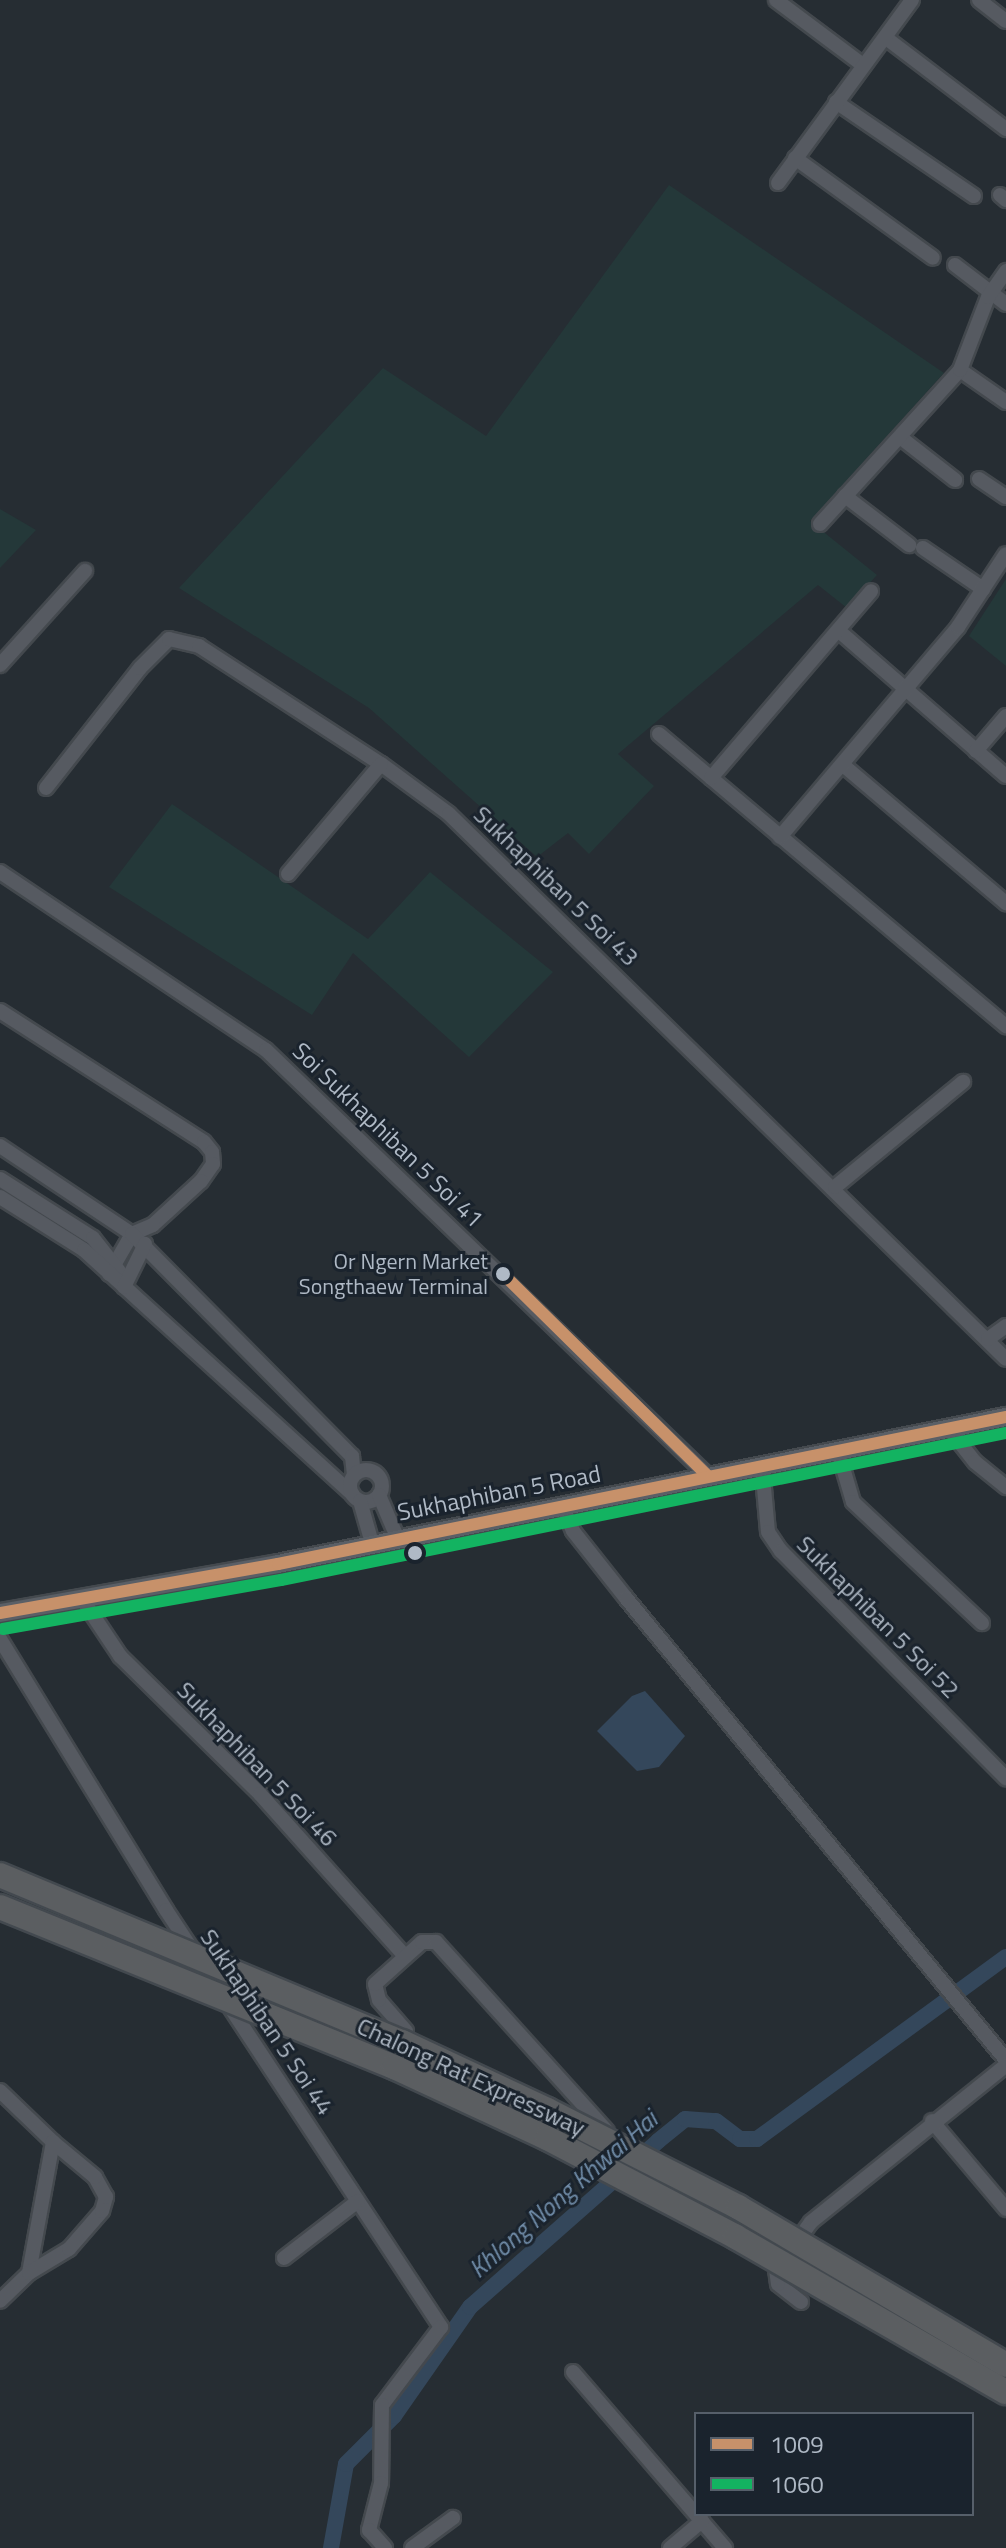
<!DOCTYPE html>
<html>
<head>
<meta charset="utf-8">
<style>
  body { margin:0 }
  #map { position:relative; width:1006px; height:2548px; overflow:hidden; background:#262d33; font-family:"Titillium Web",sans-serif }
  div>[style] { position:absolute }
  .green>* { inset:0; background:#243839 }
  .water>* { inset:0; background:#34475b }
  .canal>* { height:16px; margin:-8px; padding:0 8px; transform-origin:8px; border-radius:8px; background:#34475b }
  .roads { filter:drop-shadow(2px 0 #44494e) drop-shadow(-2px 0 #44494e) drop-shadow(0 2px #44494e) drop-shadow(0 -2px #44494e) }
  .street>* { height:14px; margin:-7px; padding:0 7px; transform-origin:7px; border-radius:7px; background:#565a61 }
  .street>.ring { margin:-7px; padding:0; box-sizing:content-box; background:none; border:14px solid #565a61; border-radius:50% }
  .secondary>* { height:18px; margin:-9px; padding:0 9px; transform-origin:9px; border-radius:9px; background:#5a5f66 }
  .bridges { filter:drop-shadow(2px 0 #43494f) drop-shadow(-2px 0 #43494f) drop-shadow(0 2px #43494f) drop-shadow(0 -2px #43494f) }
  .highway-bridge>* { height:24px; margin:-12px; padding:0 12px; transform-origin:12px; border-radius:12px; background:#5b5e61 }
  .bus-1>* { height:12px; margin:-6px; padding:0 6px; transform-origin:6px; border-radius:6px; background:#c7916a }
  .bus-2>* { height:12px; margin:-6px; padding:0 6px; transform-origin:6px; border-radius:6px; background:#13b361 }
  .dots>* { width:22px; height:22px; translate:-50% -50%; box-sizing:border-box; border:4px solid #1a232d; border-radius:50% }
  span { translate:-50% -50%; white-space:nowrap; text-align:center; line-height:1.15; -webkit-text-stroke:6px #1a232d; paint-order:stroke }
  .bus-label { font-size:22px; color:#afb9c5 }
  .right { translate:-100% -50%; text-align:right }
  .street-label { font-size:24px; color:#afb9c5 }
  .water-label { font-size:26px; color:#708ca8; font-style:italic }
  .legend { position:absolute; left:694px; top:2412px; width:280px; height:104px; box-sizing:border-box; background:#1a232d; border:2px solid #565f6a; margin:0; padding:10px 14px; list-style:none; font-size:24px; color:#afb9c5 }
  .legend li { display:flex; align-items:center; gap:16px; height:40px }
  .legend b { width:40px; border:2px solid #565f6a }
</style>
</head>
<body>
<div id="map">
  <div class="green">
    <i style="clip-path:polygon(669px 185px,944px 373px,810px 521px,877px 575px,847px 608px,818px 585px,618px 754px,654px 786px,589px 854px,568px 833px,537px 857px,369px 708px,179px 588px,383px 368px,486px 436px)"></i>
    <i style="clip-path:polygon(0 509px,36px 530px,0 568px)"></i>
    <i style="clip-path:polygon(1006px 579px,1006px 666px,969px 636px)"></i>
    <i style="clip-path:polygon(172px 804px,368px 939px,430px 872px,553px 972px,469px 1057px,353px 953px,312px 1015px,109px 887px)"></i>
  </div>
  <div class="water">
    <i style="clip-path:polygon(645px 1691px,685px 1736px,659px 1767px,637px 1771px,597px 1731px,632px 1696px)"></i>
  </div>
  <div class="canal">
    <i style="left:331px;top:2548px;width:85px;rotate:-79.9deg"></i>
    <i style="left:346px;top:2464px;width:68px;rotate:-45deg"></i>
    <i style="left:394px;top:2416px;width:133px;rotate:-55.1deg"></i>
    <i style="left:470px;top:2307px;width:251px;rotate:-41.4deg"></i>
    <i style="left:658px;top:2141px;width:35px;rotate:-39deg"></i>
    <i style="left:685px;top:2119px;width:31px;rotate:4deg"></i>
    <i style="left:716px;top:2121px;width:30px;rotate:37deg"></i>
    <i style="left:740px;top:2139px;width:17px"></i>
    <i style="left:757px;top:2139px;width:308px;rotate:-36.2deg"></i>
  </div>
  <div class="roads">
    <div class="street">
      <i style="left:776px;top:0;width:109px;rotate:36.8deg"></i>
      <i style="left:979px;top:0;width:34px;rotate:38deg"></i>
      <i style="left:886px;top:38px;width:151px;rotate:37.2deg"></i>
      <i style="left:836px;top:102px;width:167px;rotate:34.3deg"></i>
      <i style="left:795px;top:158px;width:170px;rotate:35.9deg"></i>
      <i style="left:778px;top:183px;width:227px;rotate:-53.8deg"></i>
      <i style="left:1000px;top:195px;width:8px;rotate:40deg"></i>
      <i style="left:955px;top:265px;width:64px;rotate:37.4deg"></i>
      <i style="left:960px;top:370px;width:56px;rotate:34.8deg"></i>
      <i style="left:900px;top:437px;width:70px;rotate:38deg"></i>
      <i style="left:979px;top:479px;width:32px;rotate:34deg"></i>
      <i style="left:845px;top:496px;width:81px;rotate:37.4deg"></i>
      <i style="left:820px;top:524px;width:208px;rotate:-47.7deg"></i>
      <i style="left:960px;top:370px;width:78px;rotate:-69deg"></i>
      <i style="left:988px;top:297px;width:32px;rotate:-55deg"></i>
      <i style="left:923px;top:548px;width:73px;rotate:34.3deg"></i>
      <i style="left:839px;top:631px;width:221px;rotate:41deg"></i>
      <i style="left:0;top:665px;width:127px;rotate:-47.9deg"></i>
      <i style="left:659px;top:734px;width:454px;rotate:40.1deg"></i>
      <i style="left:976px;top:751px;width:46px;rotate:-49.4deg"></i>
      <i style="left:843px;top:765px;width:214px;rotate:40.3deg"></i>
      <i style="left:711px;top:778px;width:246px;rotate:-49.4deg"></i>
      <i style="left:46px;top:788px;width:152px;rotate:-51.9deg"></i>
      <i style="left:140px;top:668px;width:41px;rotate:-45deg"></i>
      <i style="left:169px;top:639px;width:31px;rotate:13deg"></i>
      <i style="left:199px;top:646px;width:217px;rotate:33deg"></i>
      <i style="left:381px;top:764px;width:84px;rotate:36.3deg"></i>
      <i style="left:449px;top:814px;width:779px;rotate:44.38deg"></i>
      <i style="left:780px;top:837px;width:275px;rotate:-49.7deg"></i>
      <i style="left:958px;top:627px;width:87px;rotate:-56.7deg"></i>
      <i style="left:0;top:872px;width:320px;rotate:33.8deg"></i>
      <i style="left:266px;top:1050px;width:614px;rotate:43.94deg"></i>
      <i style="left:288px;top:874px;width:144px;rotate:-49.8deg"></i>
      <i style="left:0;top:1011px;width:242px;rotate:32.7deg"></i>
      <i style="left:204px;top:1142px;width:13px;rotate:51deg"></i>
      <i style="left:212px;top:1152px;width:12px;rotate:85deg"></i>
      <i style="left:213px;top:1164px;width:21px;rotate:125deg"></i>
      <i style="left:201px;top:1181px;width:65px;rotate:137.5deg"></i>
      <i style="left:153px;top:1225px;width:23px;rotate:157deg"></i>
      <i style="left:132px;top:1234px;width:46px;rotate:119.9deg"></i>
      <i style="left:0;top:1146px;width:159px;rotate:33.7deg"></i>
      <i style="left:132px;top:1234px;width:313px;rotate:45.3deg"></i>
      <i style="left:352px;top:1456px;width:18px;rotate:84deg"></i>
      <i style="left:0;top:1179px;width:110px;rotate:32.4deg"></i>
      <i style="left:93px;top:1238px;width:42px;rotate:51.8deg"></i>
      <i style="left:835px;top:1187px;width:166px;rotate:-39.4deg"></i>
      <i style="left:0;top:1197px;width:99px;rotate:32.2deg"></i>
      <i style="left:84px;top:1250px;width:362px;rotate:42.3deg"></i>
      <i style="left:124px;top:1287px;width:48px;rotate:-64deg"></i>
      <i style="left:988px;top:1339px;width:22px;rotate:-36deg"></i>
      <i style="left:949px;top:1429px;width:42px;rotate:51.8deg"></i>
      <i style="left:975px;top:1462px;width:40px;rotate:39deg"></i>
      <i style="left:838px;top:1451px;width:53px;rotate:73.6deg"></i>
      <i style="left:853px;top:1502px;width:177px;rotate:43.2deg"></i>
      <i style="left:762px;top:1466px;width:66px;rotate:84.8deg"></i>
      <i style="left:768px;top:1532px;width:23px;rotate:56deg"></i>
      <i style="left:781px;top:1551px;width:320px;rotate:45.3deg"></i>
      <i class="ring" style="left:350px;top:1470px;width:18px;height:18px"></i>
      <i style="left:379px;top:1495px;width:46px;rotate:66.8deg"></i>
      <i style="left:360px;top:1501px;width:44px;rotate:74.1deg"></i>
      <i style="left:562px;top:1505px;width:28px;rotate:67deg"></i>
      <i style="left:573px;top:1531px;width:85px;rotate:51.7deg"></i>
      <i style="left:626px;top:1598px;width:598px;rotate:50.56deg"></i>
      <i style="left:82px;top:1599px;width:69px;rotate:56.3deg"></i>
      <i style="left:120px;top:1656px;width:197px;rotate:44.6deg"></i>
      <i style="left:260px;top:1794px;width:217px;rotate:48.2deg"></i>
      <i style="left:0;top:1639px;width:318px;rotate:58.5deg"></i>
      <i style="left:166px;top:1910px;width:500px;rotate:56.6deg"></i>
      <i style="left:441px;top:2327px;width:98px;rotate:127.1deg"></i>
      <i style="left:382px;top:2405px;width:78px;rotate:90.7deg"></i>
      <i style="left:381px;top:2483px;width:49px;rotate:104.3deg"></i>
      <i style="left:369px;top:2530px;width:24px;rotate:48deg"></i>
      <i style="left:406px;top:2031px;width:41px;rotate:-131.1deg"></i>
      <i style="left:379px;top:2000px;width:16px;rotate:-104deg"></i>
      <i style="left:375px;top:1984px;width:63px;rotate:-41.8deg"></i>
      <i style="left:422px;top:1942px;width:14px"></i>
      <i style="left:436px;top:1942px;width:255px;rotate:47.9deg"></i>
      <i style="left:0;top:2091px;width:74px;rotate:43.9deg"></i>
      <i style="left:53px;top:2142px;width:133px;rotate:100.4deg"></i>
      <i style="left:29px;top:2273px;width:40px;rotate:136deg"></i>
      <i style="left:932px;top:2121px;width:115px;rotate:49.9deg"></i>
      <i style="left:284px;top:2258px;width:93px;rotate:-37.6deg"></i>
      <i style="left:29px;top:2273px;width:47px;rotate:-31deg"></i>
      <i style="left:69px;top:2249px;width:50px;rotate:-49deg"></i>
      <i style="left:102px;top:2211px;width:15px;rotate:-74deg"></i>
      <i style="left:106px;top:2197px;width:23px;rotate:-119deg"></i>
      <i style="left:95px;top:2177px;width:55px;rotate:-140.2deg"></i>
      <i style="left:801px;top:2302px;width:29px;rotate:-142deg"></i>
      <i style="left:778px;top:2284px;width:14px;rotate:-98deg"></i>
      <i style="left:776px;top:2270px;width:59px;rotate:-53.9deg"></i>
      <i style="left:811px;top:2222px;width:250px;rotate:-38.8deg"></i>
      <i style="left:573px;top:2372px;width:233px;rotate:49.2deg"></i>
      <i style="left:412px;top:2548px;width:51px;rotate:-36.2deg"></i>
      <i style="left:670px;top:2548px;width:42px;rotate:-40.2deg"></i>
    </div>
    <div class="secondary">
      <i style="left:0;top:1613px;width:282px;rotate:-10deg"></i>
      <i style="left:278px;top:1564px;width:743px;rotate:-11.42deg"></i>
    </div>
  </div>
  <div class="bridges">
    <div class="highway-bridge">
      <i style="left:0;top:1875px;width:435px;rotate:22.6deg"></i>
      <i style="left:402px;top:2042px;width:160px;rotate:25.1deg"></i>
      <i style="left:547px;top:2110px;width:214px;rotate:26.9deg"></i>
      <i style="left:738px;top:2207px;width:311px;rotate:30.5deg"></i>
      <i style="left:0;top:1907px;width:425px;rotate:22.1deg"></i>
      <i style="left:394px;top:2067px;width:169px;rotate:24.9deg"></i>
      <i style="left:547px;top:2138px;width:213px;rotate:27.6deg"></i>
      <i style="left:736px;top:2237px;width:311px;rotate:29.9deg"></i>
    </div>
  </div>
  <div class="bus-1">
    <i style="left:503px;top:1274px;width:288px;rotate:44.6deg"></i>
    <i style="left:0;top:1613px;width:282px;rotate:-10deg"></i>
    <i style="left:278px;top:1564px;width:743px;rotate:-11.42deg"></i>
  </div>
  <div class="bus-2">
    <i style="left:3px;top:1629px;width:282px;rotate:-10deg"></i>
    <i style="left:281px;top:1580px;width:740px;rotate:-11.46deg"></i>
  </div>
  <div class="dots">
    <i style="left:503px;top:1274px;background:#afb9c5"></i>
    <i style="left:415px;top:1553px;background:#afb9c5"></i>
  </div>
  <div class="bus-label">
    <span class="right" style="left:488px;top:1274px">Or Ngern Market<br>Songthaew Terminal</span>
  </div>
  <div class="street-label">
    <span style="left:556px;top:886px;rotate:44deg">Sukhaphiban 5 Soi 43</span>
    <span style="left:388px;top:1135px;rotate:44deg">Soi Sukhaphiban 5 Soi 41</span>
    <span style="left:499px;top:1493px;rotate:-11deg">Sukhaphiban 5 Road</span>
    <span style="left:878px;top:1617px;rotate:45deg">Sukhaphiban 5 Soi 52</span>
    <span style="left:257px;top:1764px;rotate:46deg">Sukhaphiban 5 Soi 46</span>
    <span style="left:267px;top:2022px;rotate:56deg">Sukhaphiban 5 Soi 44</span>
    <span style="left:471px;top:2077px;rotate:25deg">Chalong Rat Expressway</span>
  </div>
  <div class="water-label">
    <span style="left:563px;top:2194px;rotate:-41deg">Khlong Nong Khwai Hai</span>
  </div>
  <ul class="legend">
  <li><b style="height:10px;background:#c7916a"></b>1009</li>
  <li><b style="height:10px;background:#13b361"></b>1060</li>
  </ul>
</div>
</body>
</html>
